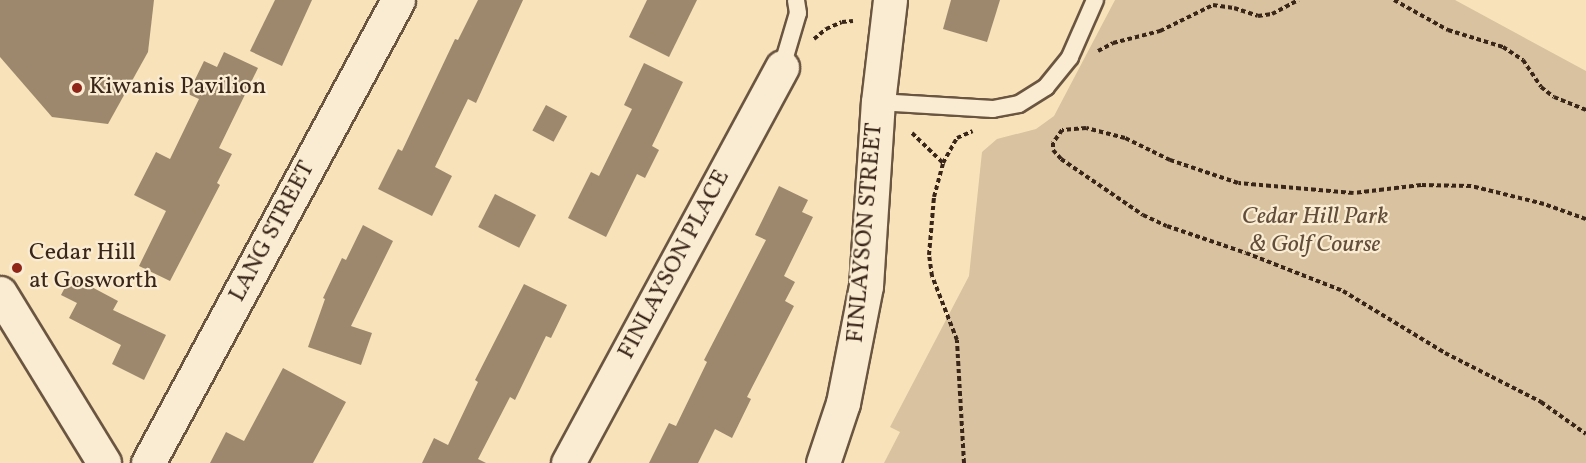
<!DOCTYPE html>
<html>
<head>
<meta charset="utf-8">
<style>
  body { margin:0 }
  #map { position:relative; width:1586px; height:463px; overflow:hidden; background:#f8e2ba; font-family:Vollkorn,serif }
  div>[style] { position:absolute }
  .green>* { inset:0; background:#d8c29f }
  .building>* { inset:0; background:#9d886d; transform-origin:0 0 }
  .path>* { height:4px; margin-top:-2px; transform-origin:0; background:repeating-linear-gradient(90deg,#3a2619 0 4.5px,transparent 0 7.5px) }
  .roads { filter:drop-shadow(2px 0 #6a5541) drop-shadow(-2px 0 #6a5541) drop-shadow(0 2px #6a5541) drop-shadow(0 -2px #6a5541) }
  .service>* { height:16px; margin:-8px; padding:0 8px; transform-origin:8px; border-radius:8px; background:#faecd2 }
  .minor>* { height:33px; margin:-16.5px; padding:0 16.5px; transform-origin:16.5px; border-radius:16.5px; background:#faecd2 }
  .tertiary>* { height:33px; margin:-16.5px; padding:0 16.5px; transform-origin:16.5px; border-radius:16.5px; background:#faecd2 }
  .dots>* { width:16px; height:16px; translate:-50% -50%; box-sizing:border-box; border:3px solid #faecd2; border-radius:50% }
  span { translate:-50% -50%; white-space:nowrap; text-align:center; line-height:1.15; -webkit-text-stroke:4.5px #faecd2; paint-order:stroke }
  .poi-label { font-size:24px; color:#3a2619 }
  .left { translate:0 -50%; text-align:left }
  .park-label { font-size:24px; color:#624d3a; font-style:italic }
  .street-label { font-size:24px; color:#3a2619 }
</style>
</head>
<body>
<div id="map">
  <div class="green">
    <i style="clip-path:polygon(1115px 0,1455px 0,1586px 71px,1586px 463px,884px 463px,900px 432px,890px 427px,969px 276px,982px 152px,997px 139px,1036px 129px,1054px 116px)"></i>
  </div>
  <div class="building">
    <i style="clip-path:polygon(0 0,154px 0,148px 52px,108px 124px,52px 117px,0 57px)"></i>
    <i style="clip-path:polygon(275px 0,312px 0,282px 66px,250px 51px)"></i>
    <i style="clip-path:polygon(478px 0,523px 0,476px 103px,468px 99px,435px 167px,452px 176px,432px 216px,378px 189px,398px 149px,402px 151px,455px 39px,458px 40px)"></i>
    <i style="clip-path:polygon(647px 0,697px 0,669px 57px,629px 37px)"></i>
    <i style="clip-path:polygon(951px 0,1000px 0,987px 42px,943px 29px)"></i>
    <i style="clip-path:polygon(224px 52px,258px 68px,219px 148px,232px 154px,217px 183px,220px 185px,170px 281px,139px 266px,166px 211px,134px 195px,156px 152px,170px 159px,199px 99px,188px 94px,204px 61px,217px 67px)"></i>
    <i style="clip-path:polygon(644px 63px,683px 82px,652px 146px,659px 150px,645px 178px,637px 174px,606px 237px,568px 218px,591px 172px,599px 176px,632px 109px,624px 105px)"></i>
    <i style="left:546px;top:105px;width:24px;height:29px;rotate:28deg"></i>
    <i style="clip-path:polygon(779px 186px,808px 200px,802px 212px,813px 217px,784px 276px,795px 282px,785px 301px,794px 306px,747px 397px,751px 399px,732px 438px,715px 429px,698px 463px,649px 463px,669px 423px,676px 426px,707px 362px,704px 360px,766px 240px,755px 235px)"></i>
    <i style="left:495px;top:194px;width:46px;height:37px;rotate:27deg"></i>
    <i style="clip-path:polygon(363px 225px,393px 241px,351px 326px,372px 333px,361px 365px,308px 347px,325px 299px,323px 298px,342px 258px,346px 260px)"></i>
    <i style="clip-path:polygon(71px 276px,118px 301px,113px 310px,166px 335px,144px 380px,112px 364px,121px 345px,69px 318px,77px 303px,61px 295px)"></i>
    <i style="clip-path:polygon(524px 284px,567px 305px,551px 338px,546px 336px,515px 400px,510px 397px,478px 459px,486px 463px,422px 463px,434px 438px,448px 445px,478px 382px,475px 380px)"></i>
    <i style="clip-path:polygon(283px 368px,346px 402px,313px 463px,210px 463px,226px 432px,244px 441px)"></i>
  </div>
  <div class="path">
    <i style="left:1394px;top:0;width:62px;rotate:29.1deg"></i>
    <i style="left:1448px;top:30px;width:58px;rotate:17.2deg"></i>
    <i style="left:1503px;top:47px;width:24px;rotate:33deg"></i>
    <i style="left:1523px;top:60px;width:32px;rotate:56deg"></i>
    <i style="left:1541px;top:87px;width:16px;rotate:38deg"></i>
    <i style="left:1554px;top:97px;width:35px;rotate:22deg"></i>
    <i style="left:814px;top:39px;width:16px;rotate:-40deg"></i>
    <i style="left:826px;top:29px;width:17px;rotate:-24deg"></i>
    <i style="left:842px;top:22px;width:11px;rotate:-5deg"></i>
    <i style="left:1098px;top:51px;width:17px;rotate:-28deg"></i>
    <i style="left:1113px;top:43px;width:49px;rotate:-14.3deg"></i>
    <i style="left:1160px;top:31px;width:59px;rotate:-26.1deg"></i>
    <i style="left:1213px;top:5px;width:21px;rotate:8deg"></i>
    <i style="left:1234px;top:8px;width:25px;rotate:18deg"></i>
    <i style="left:1258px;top:16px;width:14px;rotate:-8deg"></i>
    <i style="left:1272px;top:14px;width:30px;rotate:-28deg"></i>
    <i style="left:912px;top:133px;width:43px;rotate:44.1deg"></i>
    <i style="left:1586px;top:219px;width:45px;rotate:-160.3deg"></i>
    <i style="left:1544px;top:204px;width:75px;rotate:-166.1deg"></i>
    <i style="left:1471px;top:186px;width:50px;rotate:-178.9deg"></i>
    <i style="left:1421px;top:185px;width:68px;rotate:173.3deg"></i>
    <i style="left:1353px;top:193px;width:115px;rotate:-175deg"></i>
    <i style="left:1238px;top:183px;width:72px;rotate:-161.3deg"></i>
    <i style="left:1170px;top:160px;width:50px;rotate:-153.9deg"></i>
    <i style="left:1125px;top:138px;width:40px;rotate:-165.6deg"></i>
    <i style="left:1086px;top:128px;width:24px;rotate:175deg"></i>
    <i style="left:1062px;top:130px;width:16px;rotate:125deg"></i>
    <i style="left:1053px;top:143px;width:7px;rotate:90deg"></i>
    <i style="left:1053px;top:150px;width:12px;rotate:48deg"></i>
    <i style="left:1061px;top:159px;width:99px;rotate:34.3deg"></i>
    <i style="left:1143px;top:215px;width:26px;rotate:25deg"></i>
    <i style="left:1167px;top:226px;width:83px;rotate:18.9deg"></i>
    <i style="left:1246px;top:253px;width:104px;rotate:21.4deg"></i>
    <i style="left:1343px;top:291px;width:119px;rotate:31.3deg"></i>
    <i style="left:1445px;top:353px;width:108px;rotate:27deg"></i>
    <i style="left:1541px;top:402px;width:55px;rotate:35.4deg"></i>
    <i style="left:964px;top:463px;width:123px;rotate:-93.3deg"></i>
    <i style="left:957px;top:340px;width:69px;rotate:-111.3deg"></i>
    <i style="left:932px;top:276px;width:21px;rotate:-98deg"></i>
    <i style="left:929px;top:255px;width:58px;rotate:-85.1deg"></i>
    <i style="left:934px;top:197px;width:35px;rotate:-75deg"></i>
    <i style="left:943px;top:163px;width:29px;rotate:-61deg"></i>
    <i style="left:957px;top:138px;width:17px;rotate:-24deg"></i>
  </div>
  <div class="roads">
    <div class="service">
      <i style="left:782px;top:67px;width:56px;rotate:-73.5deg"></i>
      <i style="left:798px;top:13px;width:13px;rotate:-99deg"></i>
      <i style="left:878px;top:102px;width:115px;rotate:3.5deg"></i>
      <i style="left:993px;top:109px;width:26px;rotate:-11deg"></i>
      <i style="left:1019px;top:104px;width:32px;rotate:-32deg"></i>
      <i style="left:1046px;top:87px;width:38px;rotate:-51deg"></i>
      <i style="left:1070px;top:57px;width:62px;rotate:-66.3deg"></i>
    </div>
    <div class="minor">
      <i style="left:148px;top:463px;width:526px;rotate:-61.63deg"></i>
      <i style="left:568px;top:463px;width:450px;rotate:-61.6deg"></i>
    </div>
    <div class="tertiary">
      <i style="left:0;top:293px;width:199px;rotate:58.5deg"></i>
      <i style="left:823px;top:463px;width:63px;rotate:-71.6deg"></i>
      <i style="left:843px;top:403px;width:119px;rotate:-78.9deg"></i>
      <i style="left:866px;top:286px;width:184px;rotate:-86.3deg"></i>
      <i style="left:878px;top:102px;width:103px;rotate:-83.3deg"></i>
    </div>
  </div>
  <div class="dots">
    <i style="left:77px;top:88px;background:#8f2418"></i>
    <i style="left:17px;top:268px;background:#8f2418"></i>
  </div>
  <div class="poi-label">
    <span class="left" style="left:89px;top:88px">Kiwanis Pavilion</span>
    <span class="left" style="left:29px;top:268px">Cedar Hill<br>at Gosworth</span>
  </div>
  <div class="park-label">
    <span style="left:1315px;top:232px">Cedar Hill Park<br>&amp; Golf Course</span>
  </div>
  <div class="street-label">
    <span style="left:273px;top:232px;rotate:-62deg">LANG STREET</span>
    <span style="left:866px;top:233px;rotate:-85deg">FINLAYSON STREET</span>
    <span style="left:675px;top:265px;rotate:-62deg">FINLAYSON PLACE</span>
  </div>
</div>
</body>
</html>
